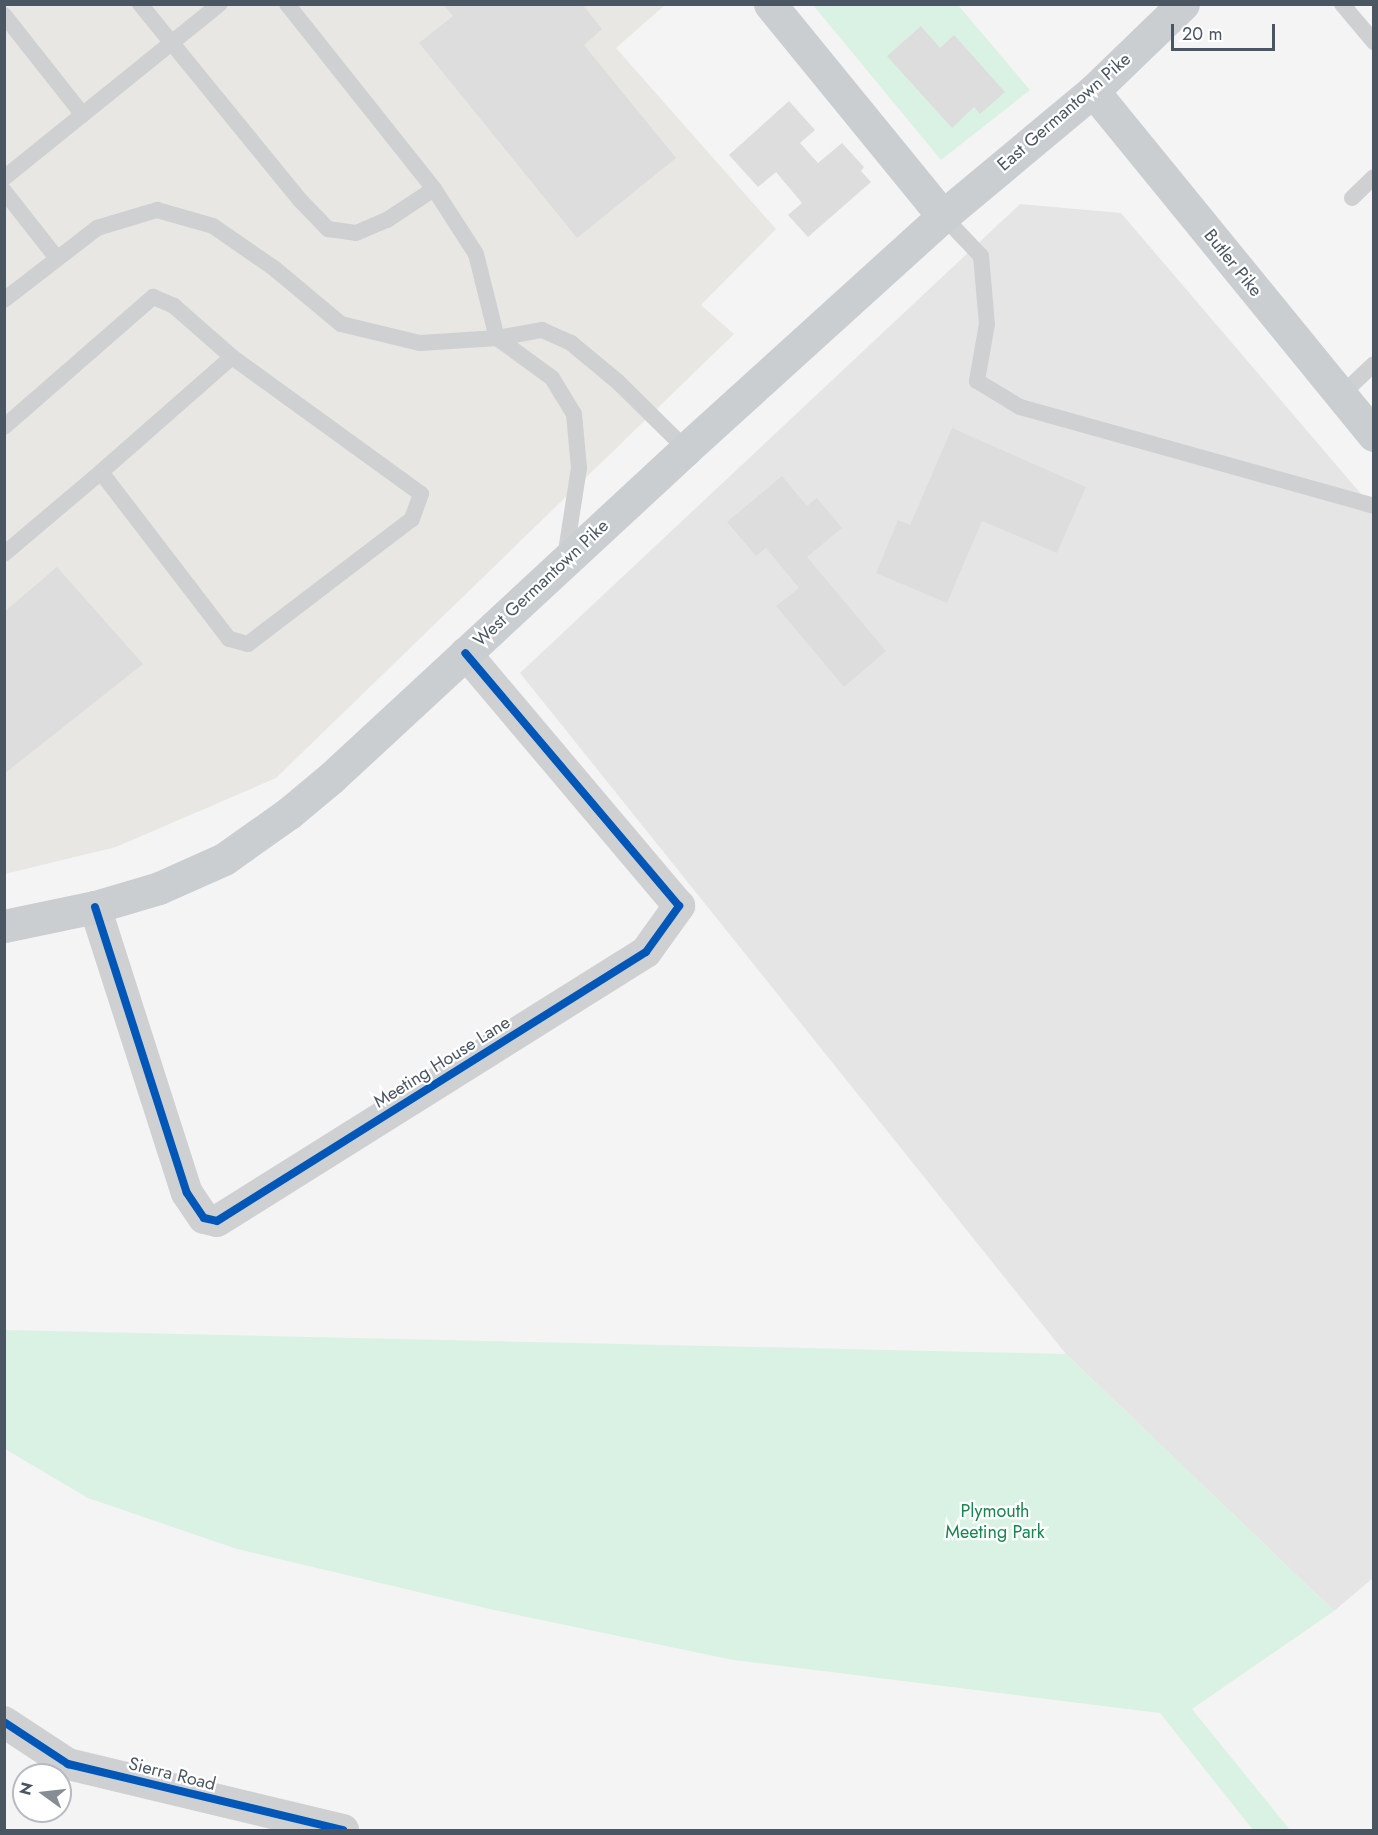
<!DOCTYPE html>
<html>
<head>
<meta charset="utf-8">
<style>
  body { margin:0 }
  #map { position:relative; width:1378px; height:1835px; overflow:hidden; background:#f4f4f4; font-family:Jost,sans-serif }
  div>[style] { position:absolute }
  .commercial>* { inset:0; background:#e8e7e3 }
  .education>* { inset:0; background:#e6e5e6 }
  .green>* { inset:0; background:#d9f2e3 }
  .building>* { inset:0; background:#ddddde }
  .service>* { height:16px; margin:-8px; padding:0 8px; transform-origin:8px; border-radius:8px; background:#ced0d2 }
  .minor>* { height:32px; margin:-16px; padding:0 16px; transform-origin:16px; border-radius:16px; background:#ced0d2 }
  .primary>* { height:33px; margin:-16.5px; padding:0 16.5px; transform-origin:16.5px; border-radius:16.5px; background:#caced1 }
  .cycleway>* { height:8px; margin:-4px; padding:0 4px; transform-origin:4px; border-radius:4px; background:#0057b8 }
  span { translate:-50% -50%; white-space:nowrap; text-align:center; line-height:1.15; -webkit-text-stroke:4.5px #fff; paint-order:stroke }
  .street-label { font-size:18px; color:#4a5661 }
  .park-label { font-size:18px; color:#17864f }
  .frame { position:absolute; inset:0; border:6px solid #4a5661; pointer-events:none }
  .north { position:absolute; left:12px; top:1763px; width:60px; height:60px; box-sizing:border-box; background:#fff; border:2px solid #b7bbc0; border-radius:50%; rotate:285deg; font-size:16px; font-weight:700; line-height:24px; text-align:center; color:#4a5661 }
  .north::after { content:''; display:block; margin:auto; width:21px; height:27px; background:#868d94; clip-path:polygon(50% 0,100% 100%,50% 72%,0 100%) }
  .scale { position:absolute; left:1171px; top:24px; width:104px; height:27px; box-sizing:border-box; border:3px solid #4a5661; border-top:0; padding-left:8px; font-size:18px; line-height:21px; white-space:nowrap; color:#4a5661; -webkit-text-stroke:4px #fff; paint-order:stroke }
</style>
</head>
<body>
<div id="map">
  <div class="commercial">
    <i style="clip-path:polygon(4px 5px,665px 5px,616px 48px,776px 229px,701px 305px,734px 334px,276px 778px,116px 847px,5px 874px)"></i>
  </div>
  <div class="education">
    <i style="clip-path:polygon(1020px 204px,1121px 213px,1373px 508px,1373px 1578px,1334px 1611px,1066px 1354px,520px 673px)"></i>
  </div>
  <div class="green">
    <i style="clip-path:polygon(813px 5px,958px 5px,1030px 90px,941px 160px)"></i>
    <i style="clip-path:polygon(5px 1330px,1066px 1354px,1334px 1611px,1192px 1709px,1290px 1830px,1253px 1830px,1160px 1713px,733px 1660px,494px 1610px,237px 1549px,88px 1498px,5px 1449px)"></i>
  </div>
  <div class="building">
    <i style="clip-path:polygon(443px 4px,582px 4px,602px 29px,584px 45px,676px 158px,577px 238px,419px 43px,453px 16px)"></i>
    <i style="clip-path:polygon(921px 26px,940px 48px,954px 35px,1005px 92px,980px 114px,974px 107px,952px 128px,887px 56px)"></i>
    <i style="clip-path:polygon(789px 101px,815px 130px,800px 143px,818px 163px,842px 143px,864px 167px,861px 171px,871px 182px,808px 237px,788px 215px,802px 203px,776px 172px,758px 187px,729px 155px)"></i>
    <i style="clip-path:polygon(952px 428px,1086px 487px,1057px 553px,982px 521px,947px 603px,876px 573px,898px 520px,910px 525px)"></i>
    <i style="clip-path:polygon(782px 476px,807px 506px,817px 498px,842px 528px,807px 557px,886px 651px,844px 687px,776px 606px,799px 588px,766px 548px,756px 556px,727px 522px)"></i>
    <i style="clip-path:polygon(57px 567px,143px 664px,4px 774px,4px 612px)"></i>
  </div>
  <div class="service">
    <i style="left:140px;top:4px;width:252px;rotate:50.8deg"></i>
    <i style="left:299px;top:199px;width:42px;rotate:46deg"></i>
    <i style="left:328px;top:229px;width:28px;rotate:8deg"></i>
    <i style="left:356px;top:233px;width:34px;rotate:-23deg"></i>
    <i style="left:387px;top:220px;width:56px;rotate:-33.4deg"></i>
    <i style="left:287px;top:4px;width:236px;rotate:51.5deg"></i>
    <i style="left:434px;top:189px;width:77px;rotate:57.1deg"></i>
    <i style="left:476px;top:254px;width:87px;rotate:76deg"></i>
    <i style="left:497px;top:338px;width:68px;rotate:36deg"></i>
    <i style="left:552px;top:378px;width:42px;rotate:58.6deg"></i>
    <i style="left:574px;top:414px;width:54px;rotate:84.7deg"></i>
    <i style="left:579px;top:468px;width:90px;rotate:98.9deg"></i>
    <i style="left:1342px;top:4px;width:50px;rotate:49.9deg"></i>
    <i style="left:4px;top:15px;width:127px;rotate:51.7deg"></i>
    <i style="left:4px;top:178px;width:277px;rotate:-38.9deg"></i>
    <i style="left:4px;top:191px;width:84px;rotate:51.8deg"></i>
    <i style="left:1352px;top:198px;width:30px;rotate:-44deg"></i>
    <i style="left:943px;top:216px;width:55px;rotate:46.5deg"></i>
    <i style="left:981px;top:256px;width:68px;rotate:85deg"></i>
    <i style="left:987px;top:324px;width:58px;rotate:100deg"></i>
    <i style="left:977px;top:381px;width:50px;rotate:31.2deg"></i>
    <i style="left:1020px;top:407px;width:368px;rotate:15.6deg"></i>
    <i style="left:4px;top:300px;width:118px;rotate:-37.7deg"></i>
    <i style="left:97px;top:228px;width:63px;rotate:-16.7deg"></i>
    <i style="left:157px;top:210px;width:58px;rotate:15.9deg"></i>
    <i style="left:213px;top:226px;width:75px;rotate:34.7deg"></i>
    <i style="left:275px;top:269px;width:86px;rotate:39.8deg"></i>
    <i style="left:341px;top:324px;width:81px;rotate:13.5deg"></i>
    <i style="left:420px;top:343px;width:77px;rotate:-3.7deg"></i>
    <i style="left:497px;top:338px;width:46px;rotate:-10.1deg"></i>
    <i style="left:542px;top:330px;width:32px;rotate:24deg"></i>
    <i style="left:571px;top:343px;width:60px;rotate:39.6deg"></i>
    <i style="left:617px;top:381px;width:97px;rotate:44.6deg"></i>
    <i style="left:1341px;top:395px;width:45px;rotate:-43.2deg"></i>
    <i style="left:4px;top:427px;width:198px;rotate:-41.1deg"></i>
    <i style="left:153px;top:297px;width:23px;rotate:23deg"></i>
    <i style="left:174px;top:306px;width:77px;rotate:41.3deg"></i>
    <i style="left:232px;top:357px;width:233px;rotate:35.9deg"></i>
    <i style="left:421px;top:494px;width:27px;rotate:110deg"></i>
    <i style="left:412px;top:519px;width:206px;rotate:142.7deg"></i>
    <i style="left:248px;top:644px;width:20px;rotate:-165deg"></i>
    <i style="left:229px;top:639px;width:210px;rotate:-127.5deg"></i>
    <i style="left:101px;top:472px;width:127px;rotate:139.8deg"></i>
    <i style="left:101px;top:472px;width:174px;rotate:-41.3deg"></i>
  </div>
  <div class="minor">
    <i style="left:95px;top:907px;width:300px;rotate:72.2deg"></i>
    <i style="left:187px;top:1193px;width:30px;rotate:56deg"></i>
    <i style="left:204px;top:1218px;width:13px;rotate:13deg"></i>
    <i style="left:217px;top:1221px;width:506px;rotate:-32.09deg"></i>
    <i style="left:646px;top:952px;width:57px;rotate:-54.3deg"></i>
    <i style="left:679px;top:906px;width:331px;rotate:-130.2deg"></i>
    <i style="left:4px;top:1722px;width:77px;rotate:33.3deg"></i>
    <i style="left:68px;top:1764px;width:283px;rotate:13.5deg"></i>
  </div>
  <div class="primary">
    <i style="left:770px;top:4px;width:274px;rotate:50.8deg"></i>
    <i style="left:1093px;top:91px;width:444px;rotate:50.8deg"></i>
    <i style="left:4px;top:926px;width:93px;rotate:-11.8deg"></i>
    <i style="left:95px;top:907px;width:67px;rotate:-16.5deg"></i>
    <i style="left:159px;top:888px;width:71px;rotate:-24deg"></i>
    <i style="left:224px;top:859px;width:80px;rotate:-35.3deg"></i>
    <i style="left:289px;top:813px;width:55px;rotate:-39.8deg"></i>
    <i style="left:331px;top:778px;width:484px;rotate:-42.8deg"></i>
    <i style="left:686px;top:449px;width:347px;rotate:-42.2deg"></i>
    <i style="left:943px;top:216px;width:195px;rotate:-39.8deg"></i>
    <i style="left:1093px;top:91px;width:125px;rotate:-44deg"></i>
  </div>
  <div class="cycleway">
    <i style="left:95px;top:907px;width:300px;rotate:72.2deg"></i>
    <i style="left:187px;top:1193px;width:30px;rotate:56deg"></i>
    <i style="left:204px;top:1218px;width:13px;rotate:13deg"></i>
    <i style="left:217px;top:1221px;width:506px;rotate:-32.09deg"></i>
    <i style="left:646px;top:952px;width:57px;rotate:-54.3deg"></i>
    <i style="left:679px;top:906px;width:331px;rotate:-130.2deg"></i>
    <i style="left:4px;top:1722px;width:77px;rotate:33.3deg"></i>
    <i style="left:68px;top:1764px;width:283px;rotate:13.5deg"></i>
  </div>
  <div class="street-label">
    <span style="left:1064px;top:112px;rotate:-41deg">East Germantown Pike</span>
    <span style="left:1233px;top:263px;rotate:51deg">Butler Pike</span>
    <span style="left:541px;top:583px;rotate:-43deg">West Germantown Pike</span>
    <span style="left:442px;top:1062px;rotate:-32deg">Meeting House Lane</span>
    <span style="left:172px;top:1774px;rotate:14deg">Sierra Road</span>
  </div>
  <div class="park-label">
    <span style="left:995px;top:1522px">Plymouth<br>Meeting Park</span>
  </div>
  <div class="frame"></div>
  <div class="north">N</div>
  <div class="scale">20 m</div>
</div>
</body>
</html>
